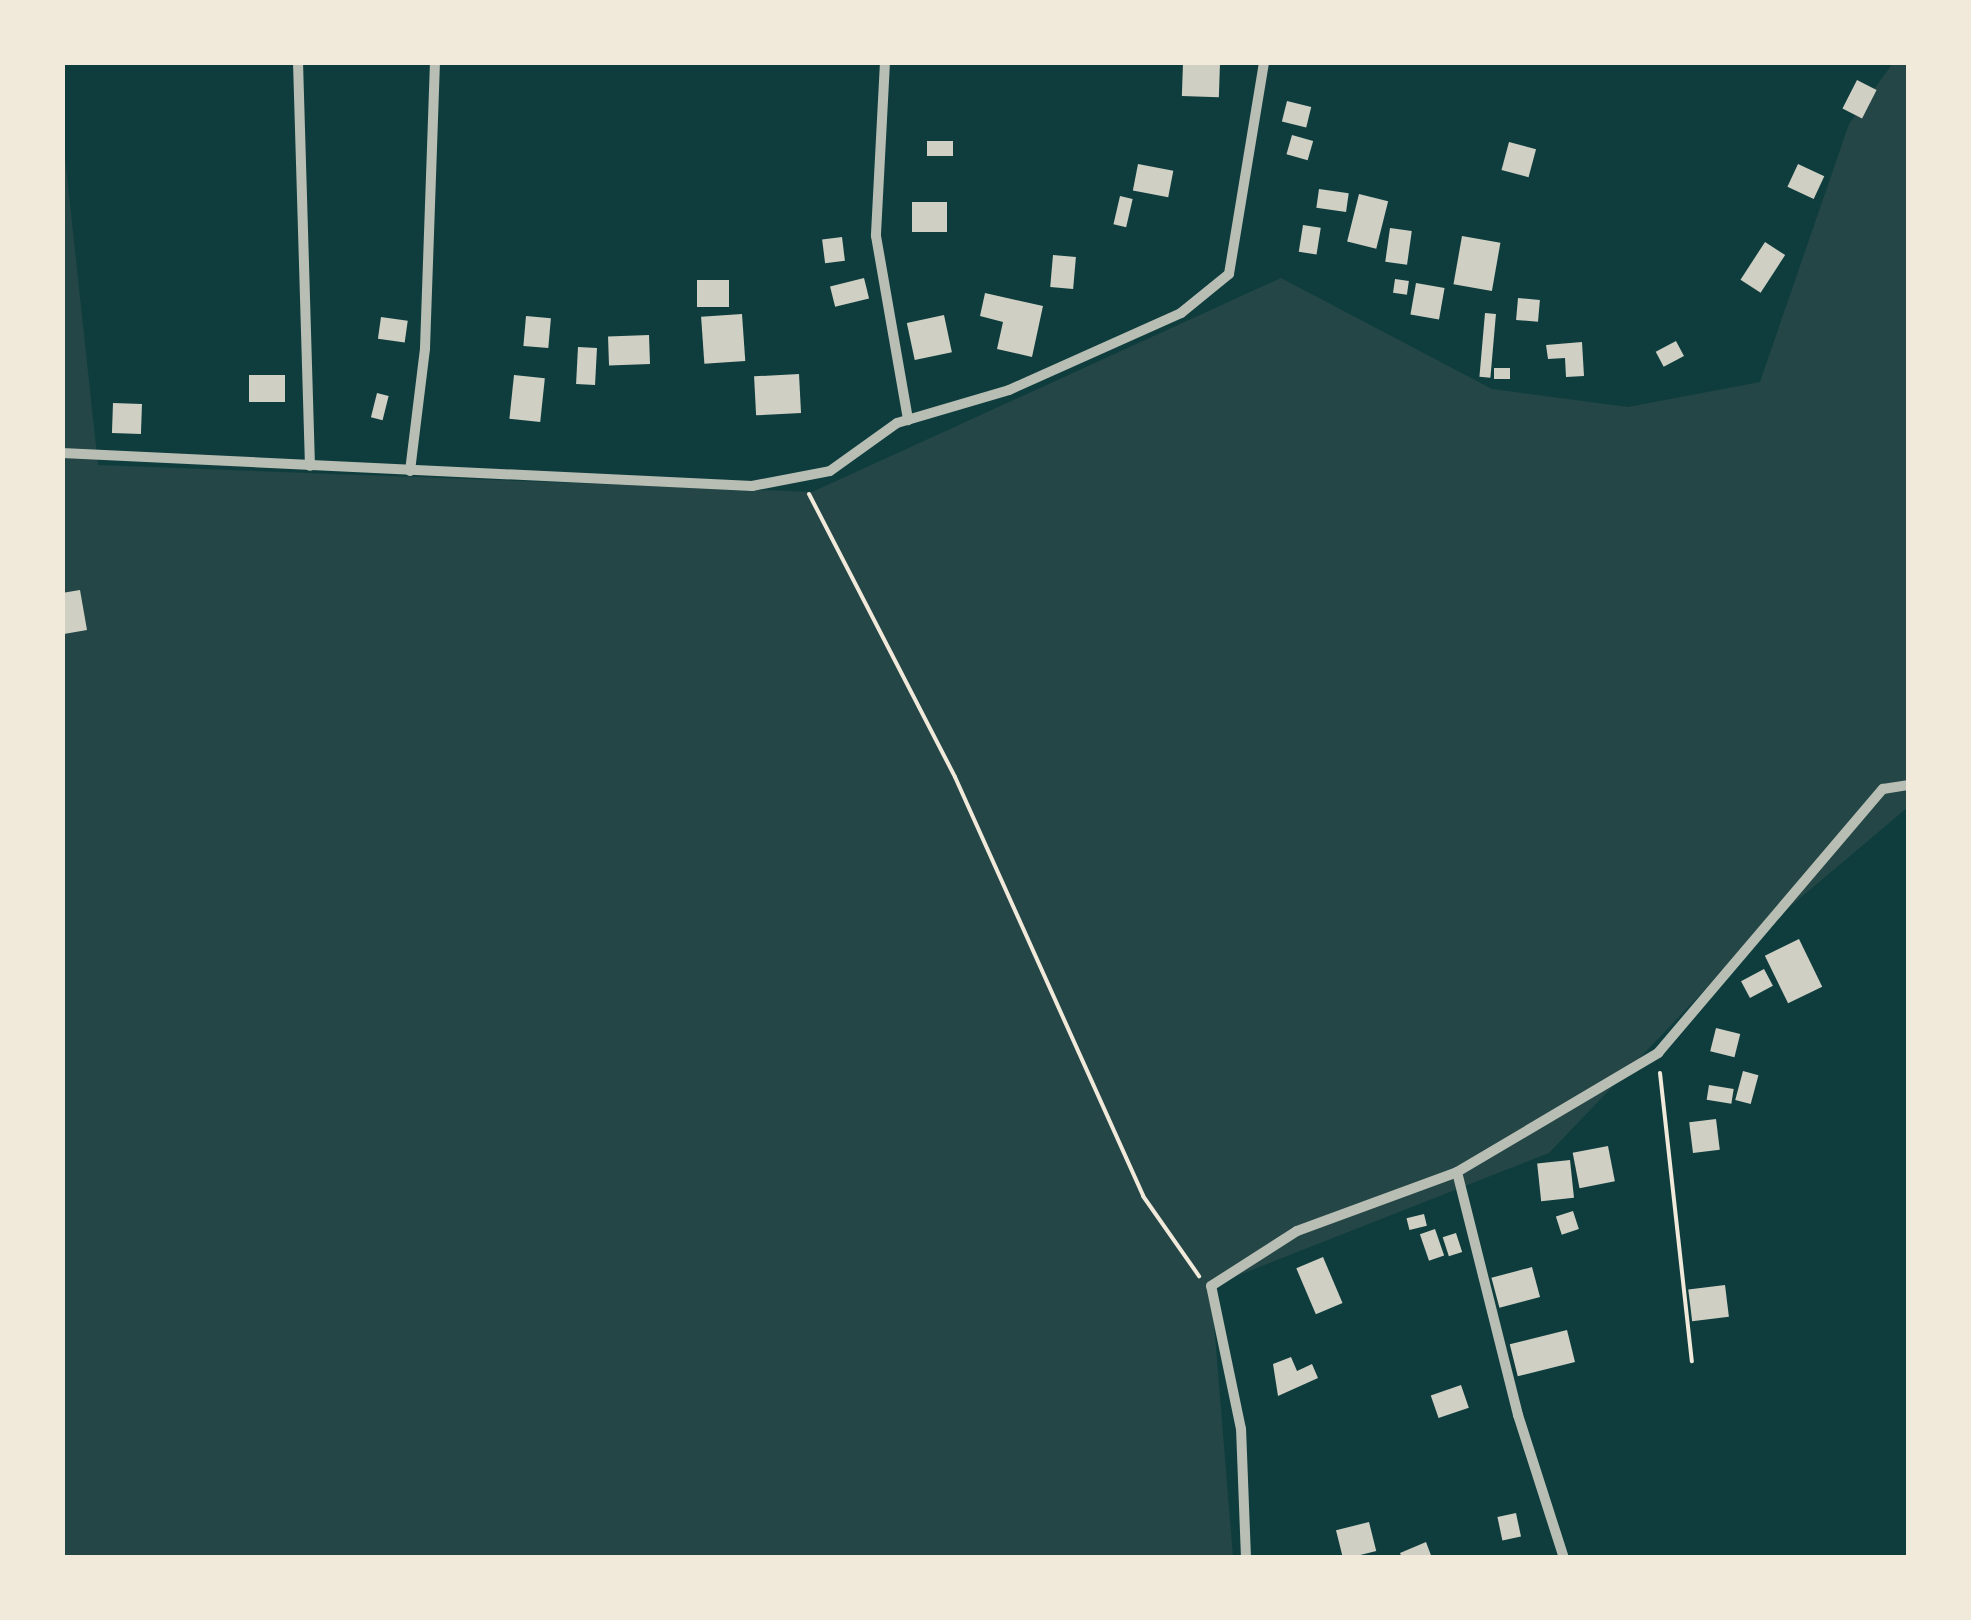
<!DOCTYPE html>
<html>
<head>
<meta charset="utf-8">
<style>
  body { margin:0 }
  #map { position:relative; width:1971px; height:1620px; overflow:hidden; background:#0f3d3e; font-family:"Source Sans 3",sans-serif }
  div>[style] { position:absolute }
  .green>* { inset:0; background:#244646 }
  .building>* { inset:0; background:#cfcfc3; transform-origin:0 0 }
  .path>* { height:4px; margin:-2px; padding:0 2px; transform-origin:2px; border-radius:2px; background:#f1e9da }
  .minor>* { height:10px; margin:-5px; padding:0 5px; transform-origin:5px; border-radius:5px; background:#b8beb3 }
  span { translate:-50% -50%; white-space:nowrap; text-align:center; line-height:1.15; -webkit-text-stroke:8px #f1e9da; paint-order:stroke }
  .frame { position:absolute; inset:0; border:65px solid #f1e9da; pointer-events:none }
</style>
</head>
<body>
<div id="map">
  <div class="green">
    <i style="clip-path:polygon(1893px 63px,1908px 63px,1908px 807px,1760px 932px,1549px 1153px,1211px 1286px,1233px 1557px,63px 1557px,62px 129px,98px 465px,812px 492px,1281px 278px,1492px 389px,1628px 407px,1760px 382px,1849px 124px)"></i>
  </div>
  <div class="building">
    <i style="left:1183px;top:63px;width:37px;height:33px;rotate:2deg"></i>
    <i style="left:1857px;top:80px;width:22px;height:32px;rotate:27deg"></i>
    <i style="left:1287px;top:101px;width:25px;height:21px;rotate:14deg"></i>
    <i style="left:1292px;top:135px;width:22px;height:20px;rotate:16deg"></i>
    <i style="left:927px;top:141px;width:26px;height:15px"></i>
    <i style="left:1509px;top:142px;width:28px;height:29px;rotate:15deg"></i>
    <i style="left:1138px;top:164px;width:36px;height:27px;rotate:11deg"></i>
    <i style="left:1798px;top:164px;width:29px;height:25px;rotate:25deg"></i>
    <i style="left:1319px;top:189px;width:30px;height:19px;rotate:8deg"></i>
    <i style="left:1359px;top:194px;width:30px;height:49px;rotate:14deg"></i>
    <i style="left:1120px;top:196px;width:13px;height:29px;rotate:13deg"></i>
    <i style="left:912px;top:202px;width:35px;height:30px"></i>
    <i style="left:1303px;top:225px;width:18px;height:27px;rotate:9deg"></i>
    <i style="left:1390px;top:228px;width:22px;height:34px;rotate:8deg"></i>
    <i style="left:1462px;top:236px;width:39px;height:49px;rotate:10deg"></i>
    <i style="left:842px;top:237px;width:24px;height:20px;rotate:83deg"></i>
    <i style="left:1765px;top:242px;width:24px;height:45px;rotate:33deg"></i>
    <i style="left:1053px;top:255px;width:23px;height:32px;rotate:5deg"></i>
    <i style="left:864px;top:278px;width:21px;height:35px;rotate:76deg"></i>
    <i style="left:1395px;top:279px;width:14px;height:14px;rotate:8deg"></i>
    <i style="left:697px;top:280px;width:32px;height:27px"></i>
    <i style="left:1416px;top:283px;width:29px;height:32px;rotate:10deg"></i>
    <i style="clip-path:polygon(985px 293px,1043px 306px,1032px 357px,997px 349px,1003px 322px,980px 316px)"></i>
    <i style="left:1518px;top:298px;width:22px;height:22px;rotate:5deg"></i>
    <i style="left:1485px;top:313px;width:11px;height:64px;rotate:5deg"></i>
    <i style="left:742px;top:314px;width:47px;height:41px;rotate:86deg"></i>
    <i style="left:944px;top:315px;width:38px;height:38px;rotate:78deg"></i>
    <i style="left:526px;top:316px;width:25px;height:30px;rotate:5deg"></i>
    <i style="left:381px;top:317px;width:27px;height:22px;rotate:8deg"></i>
    <i style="left:649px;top:335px;width:29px;height:41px;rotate:88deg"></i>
    <i style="left:1676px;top:341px;width:17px;height:23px;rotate:62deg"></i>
    <i style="clip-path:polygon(1582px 342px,1584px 376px,1566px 377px,1565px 358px,1548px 359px,1546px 345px)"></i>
    <i style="left:578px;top:347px;width:19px;height:37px;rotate:3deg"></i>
    <i style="left:1494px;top:368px;width:16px;height:11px"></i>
    <i style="left:799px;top:374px;width:39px;height:45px;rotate:87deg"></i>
    <i style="left:249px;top:375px;width:36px;height:27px"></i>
    <i style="left:514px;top:375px;width:31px;height:44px;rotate:6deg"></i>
    <i style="left:377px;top:393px;width:12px;height:25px;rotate:14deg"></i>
    <i style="left:113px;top:403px;width:29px;height:30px;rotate:2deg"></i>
    <i style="clip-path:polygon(80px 590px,87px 630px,64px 634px,62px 593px)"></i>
    <i style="left:1799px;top:939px;width:53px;height:38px;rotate:64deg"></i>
    <i style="left:1764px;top:969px;width:19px;height:26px;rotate:62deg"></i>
    <i style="left:1716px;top:1028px;width:25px;height:24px;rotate:14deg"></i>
    <i style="left:1743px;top:1071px;width:16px;height:30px;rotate:15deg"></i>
    <i style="left:1709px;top:1085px;width:25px;height:15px;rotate:9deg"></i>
    <i style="left:1716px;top:1119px;width:31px;height:27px;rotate:83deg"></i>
    <i style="left:1608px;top:1146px;width:36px;height:36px;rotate:79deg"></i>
    <i style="left:1570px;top:1160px;width:38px;height:33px;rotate:84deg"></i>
    <i style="left:1573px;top:1211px;width:19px;height:18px;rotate:72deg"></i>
    <i style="left:1424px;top:1214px;width:12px;height:18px;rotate:76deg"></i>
    <i style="left:1435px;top:1229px;width:28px;height:16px;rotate:71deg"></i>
    <i style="left:1456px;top:1233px;width:20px;height:14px;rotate:72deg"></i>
    <i style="left:1323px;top:1257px;width:50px;height:29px;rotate:67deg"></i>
    <i style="left:1532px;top:1267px;width:31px;height:42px;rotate:75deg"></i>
    <i style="left:1725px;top:1285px;width:32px;height:37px;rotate:83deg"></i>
    <i style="left:1567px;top:1330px;width:33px;height:59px;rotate:76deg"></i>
    <i style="clip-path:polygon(1291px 1357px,1297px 1371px,1312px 1364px,1318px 1378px,1278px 1396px,1273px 1364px)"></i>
    <i style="left:1461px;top:1385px;width:24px;height:32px;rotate:71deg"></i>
    <i style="left:1516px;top:1513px;width:24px;height:19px;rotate:78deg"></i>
    <i style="left:1369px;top:1522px;width:30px;height:34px;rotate:76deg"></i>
    <i style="clip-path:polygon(1426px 1542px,1432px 1558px,1402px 1558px,1400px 1553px)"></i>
  </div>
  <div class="path">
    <i style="left:809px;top:494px;width:318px;rotate:62.7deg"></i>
    <i style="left:955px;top:777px;width:459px;rotate:65.8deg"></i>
    <i style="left:1143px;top:1196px;width:98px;rotate:55deg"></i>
    <i style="left:1660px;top:1073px;width:290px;rotate:83.7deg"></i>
  </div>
  <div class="minor">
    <i style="left:298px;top:62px;width:404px;rotate:88.3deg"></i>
    <i style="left:885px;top:62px;width:174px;rotate:93deg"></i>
    <i style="left:876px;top:236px;width:187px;rotate:80.1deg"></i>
    <i style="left:62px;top:453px;width:691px;rotate:2.74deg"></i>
    <i style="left:752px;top:486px;width:79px;rotate:-10.9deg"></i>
    <i style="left:830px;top:471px;width:82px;rotate:-35.6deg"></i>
    <i style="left:897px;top:423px;width:117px;rotate:-16.4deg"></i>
    <i style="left:1009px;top:390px;width:188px;rotate:-24.1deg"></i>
    <i style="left:1181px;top:313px;width:62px;rotate:-39.1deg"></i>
    <i style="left:1229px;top:274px;width:215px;rotate:-80.6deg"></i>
    <i style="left:410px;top:471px;width:124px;rotate:-83deg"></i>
    <i style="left:425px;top:348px;width:286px;rotate:-88deg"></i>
    <i style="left:1457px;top:1172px;width:251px;rotate:75.9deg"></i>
    <i style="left:1518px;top:1415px;width:150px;rotate:72.2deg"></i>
    <i style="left:1246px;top:1558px;width:129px;rotate:-92.2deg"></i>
    <i style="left:1241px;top:1429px;width:146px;rotate:-101.8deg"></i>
    <i style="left:1211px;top:1286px;width:102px;rotate:-32.6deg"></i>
    <i style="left:1297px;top:1231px;width:171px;rotate:-20.2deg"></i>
    <i style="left:1457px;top:1172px;width:234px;rotate:-30.6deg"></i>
    <i style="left:1658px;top:1053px;width:347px;rotate:-49.6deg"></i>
    <i style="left:1883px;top:789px;width:25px;rotate:-9deg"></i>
  </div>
  <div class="frame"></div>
</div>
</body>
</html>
